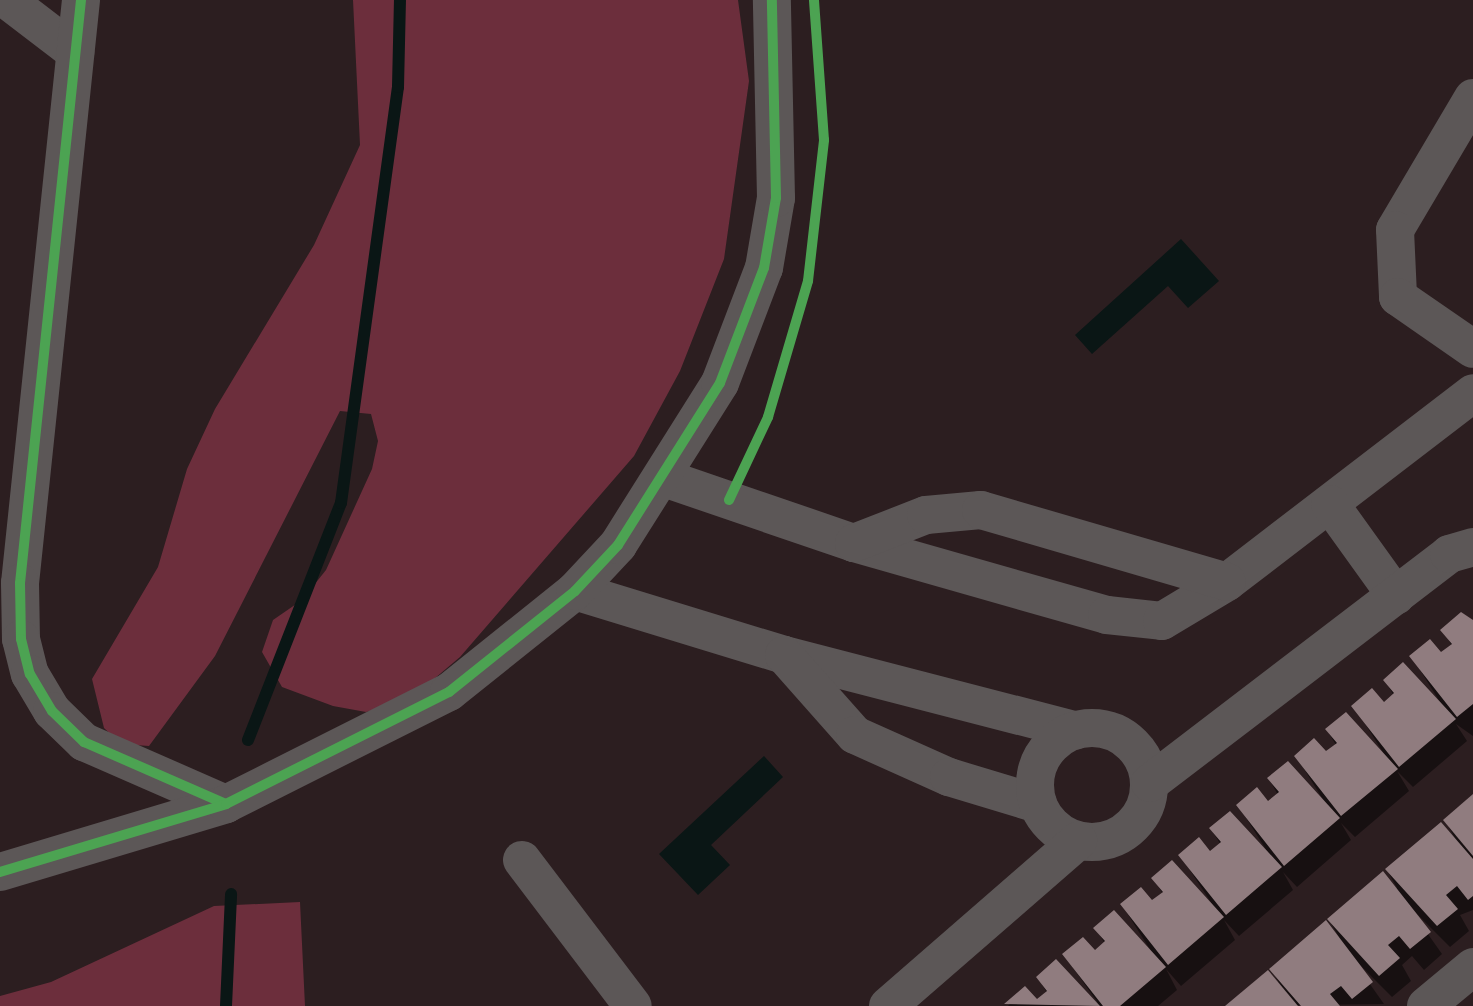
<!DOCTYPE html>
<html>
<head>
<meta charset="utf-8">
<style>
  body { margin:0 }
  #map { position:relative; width:1473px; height:1006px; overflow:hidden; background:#2c1e20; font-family:"IBM Plex Sans",sans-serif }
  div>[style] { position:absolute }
  .forest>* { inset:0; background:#6c2e3c }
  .water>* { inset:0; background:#0a1615 }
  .shadow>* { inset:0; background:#0007 }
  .stream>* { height:12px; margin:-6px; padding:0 6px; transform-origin:6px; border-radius:6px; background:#0a1615 }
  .building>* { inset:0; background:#907c7f }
  .minor>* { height:38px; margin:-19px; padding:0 19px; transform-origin:19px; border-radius:19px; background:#5c5757 }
  .minor>.ring { margin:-19px; padding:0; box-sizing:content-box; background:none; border:38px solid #5c5757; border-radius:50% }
  .cycleway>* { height:10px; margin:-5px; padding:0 5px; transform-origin:5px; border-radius:5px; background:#4ca352 }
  span { translate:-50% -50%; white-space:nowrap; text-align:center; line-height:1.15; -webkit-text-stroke:7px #32181c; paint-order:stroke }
</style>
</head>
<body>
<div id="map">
  <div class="forest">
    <i style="clip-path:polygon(353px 0,738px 0,749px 81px,724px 259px,680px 371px,634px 456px,460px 657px,408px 701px,366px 712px,333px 706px,282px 687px,262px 652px,273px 620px,302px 600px,326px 570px,372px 469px,378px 441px,371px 414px,340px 411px,215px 656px,149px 746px,121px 744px,104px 728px,92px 679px,158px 567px,187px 469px,215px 409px,314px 245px,360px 145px)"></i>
    <i style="clip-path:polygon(300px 902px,305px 1006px,0 1006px,0 996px,51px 982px,214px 906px)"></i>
  </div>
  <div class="water">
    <i style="clip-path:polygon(1181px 239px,1219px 281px,1188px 308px,1168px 286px,1092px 354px,1075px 335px)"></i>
    <i style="clip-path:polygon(764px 756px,783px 777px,711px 845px,730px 865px,698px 895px,659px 854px)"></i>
  </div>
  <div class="shadow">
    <i style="clip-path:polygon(1473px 627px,1473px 736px,1456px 724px,1467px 741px,1413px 787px,1397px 771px,1409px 791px,1355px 837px,1341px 823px,1351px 840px,1297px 887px,1283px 872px,1293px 890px,1239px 936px,1224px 920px,1235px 940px,1181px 986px,1166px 969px,1177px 990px,1158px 1006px,1008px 1006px,1025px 988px,1036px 1002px,1047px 993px,1038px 977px,1098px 1003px,1064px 955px,1094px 952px,1105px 944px,1096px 928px,1156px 959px,1122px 905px,1152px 903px,1163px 894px,1153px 878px,1216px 910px,1180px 855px,1210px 853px,1221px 845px,1211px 829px,1272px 859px,1238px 805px,1268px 803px,1278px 795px,1269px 779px,1327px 806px,1296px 756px,1326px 754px,1336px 745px,1327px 730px,1389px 762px,1354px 706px,1383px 704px,1394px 696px,1385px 680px,1445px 710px,1412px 657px,1441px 655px,1452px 646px,1443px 630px)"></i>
    <i style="clip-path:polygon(1473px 796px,1473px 859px,1465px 850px,1473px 865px,1473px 910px,1460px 915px,1469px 931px,1450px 947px,1406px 903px,1442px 954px,1424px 970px,1412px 956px,1402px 965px,1411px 981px,1392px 997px,1348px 953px,1384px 1004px,1228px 1006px,1281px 986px,1271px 969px,1339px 937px,1329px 920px,1397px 888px,1387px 870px,1456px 840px,1445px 820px)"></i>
  </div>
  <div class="stream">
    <i style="left:248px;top:740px;width:255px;rotate:-68.6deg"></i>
    <i style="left:341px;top:503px;width:420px;rotate:-82.2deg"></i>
    <i style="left:398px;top:87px;width:87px;rotate:-88.7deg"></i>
    <i style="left:226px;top:1006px;width:112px;rotate:-87.4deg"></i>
  </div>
  <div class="building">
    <i style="clip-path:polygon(1461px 612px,1473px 620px,1473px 704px,1457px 717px,1409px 656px,1430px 639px,1441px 652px,1452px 644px,1440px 630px)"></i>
    <i style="clip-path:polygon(1403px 662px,1456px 719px,1399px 767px,1351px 706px,1372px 688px,1384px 702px,1394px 693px,1383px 680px)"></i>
    <i style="clip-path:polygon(1346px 712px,1398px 769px,1341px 816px,1294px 756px,1314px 738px,1326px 751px,1337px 743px,1325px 729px)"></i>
    <i style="clip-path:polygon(1288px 761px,1340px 818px,1284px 866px,1236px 805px,1257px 787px,1268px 801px,1279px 792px,1267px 778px)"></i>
    <i style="clip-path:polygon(1473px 794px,1473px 856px,1443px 820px)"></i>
    <i style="clip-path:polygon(1230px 811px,1282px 867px,1226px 915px,1178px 855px,1199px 837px,1210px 851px,1221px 842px,1209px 828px)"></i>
    <i style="clip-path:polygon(1441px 822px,1473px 859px,1473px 896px,1468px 900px,1457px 886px,1446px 895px,1458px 909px,1437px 926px,1385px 869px)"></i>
    <i style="clip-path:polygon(1172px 860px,1224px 917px,1168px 965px,1120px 904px,1141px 887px,1152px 900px,1163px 892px,1151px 878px)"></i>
    <i style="clip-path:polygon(1383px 871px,1431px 932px,1410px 949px,1399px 936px,1388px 945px,1400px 958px,1379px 976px,1327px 919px)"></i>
    <i style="clip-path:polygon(1114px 910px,1166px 967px,1120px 1006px,1103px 1006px,1062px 954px,1083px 937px,1095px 950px,1105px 941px,1093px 928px)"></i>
    <i style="clip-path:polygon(1326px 920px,1373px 982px,1352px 999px,1341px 986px,1330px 994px,1340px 1006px,1301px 1006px,1269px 969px)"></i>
    <i style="clip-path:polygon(1056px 959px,1100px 1006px,1004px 1004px,1025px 986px,1037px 999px,1047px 991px,1036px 977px)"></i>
    <i style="clip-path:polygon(1268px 970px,1298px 1006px,1225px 1006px)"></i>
  </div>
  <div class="minor">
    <i style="left:7px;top:0;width:86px;rotate:37.4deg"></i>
    <i style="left:81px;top:0;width:586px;rotate:95.97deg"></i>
    <i style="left:20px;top:583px;width:56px;rotate:89deg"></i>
    <i style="left:21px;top:639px;width:36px;rotate:76deg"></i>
    <i style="left:30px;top:674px;width:43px;rotate:59.3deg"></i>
    <i style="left:52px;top:711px;width:45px;rotate:44.1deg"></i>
    <i style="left:84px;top:742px;width:155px;rotate:23.6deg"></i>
    <i style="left:1473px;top:98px;width:153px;rotate:120.6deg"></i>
    <i style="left:1395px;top:230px;width:67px;rotate:87.4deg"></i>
    <i style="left:1398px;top:297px;width:91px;rotate:34.7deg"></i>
    <i style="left:664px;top:478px;width:201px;rotate:18.9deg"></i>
    <i style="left:854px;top:543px;width:263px;rotate:15.9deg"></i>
    <i style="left:1107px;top:615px;width:55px;rotate:6.2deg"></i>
    <i style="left:1162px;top:621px;width:76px;rotate:-31deg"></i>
    <i style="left:1227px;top:582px;width:310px;rotate:-37.5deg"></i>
    <i style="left:1330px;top:504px;width:113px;rotate:54.3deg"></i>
    <i style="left:854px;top:543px;width:77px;rotate:-21.3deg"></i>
    <i style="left:926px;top:515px;width:55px;rotate:-5.2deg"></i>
    <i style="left:981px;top:510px;width:256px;rotate:16.3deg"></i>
    <i style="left:575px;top:591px;width:219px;rotate:17deg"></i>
    <i style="left:784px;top:655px;width:301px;rotate:14.5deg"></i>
    <i style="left:784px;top:655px;width:107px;rotate:48.4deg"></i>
    <i style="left:855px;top:735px;width:103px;rotate:24.1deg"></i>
    <i style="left:949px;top:777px;width:93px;rotate:16.9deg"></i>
    <i class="ring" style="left:1035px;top:728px;width:76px;height:76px"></i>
    <i style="left:1150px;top:783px;width:377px;rotate:-37.4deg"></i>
    <i style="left:1449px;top:554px;width:25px;rotate:-16deg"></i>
    <i style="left:522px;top:860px;width:183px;rotate:52.8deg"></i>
    <i style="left:0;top:872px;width:236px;rotate:-16.7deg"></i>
    <i style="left:226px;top:804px;width:250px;rotate:-26.7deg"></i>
    <i style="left:449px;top:692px;width:161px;rotate:-38.7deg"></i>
    <i style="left:575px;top:591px;width:63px;rotate:-46.9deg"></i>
    <i style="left:618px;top:545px;width:191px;rotate:-57.8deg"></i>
    <i style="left:720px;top:383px;width:123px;rotate:-69.1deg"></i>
    <i style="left:764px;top:268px;width:71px;rotate:-80.3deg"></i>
    <i style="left:776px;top:198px;width:198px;rotate:-91.2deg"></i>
    <i style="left:888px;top:1006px;width:252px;rotate:-41deg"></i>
    <i style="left:1426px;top:1006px;width:61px;rotate:-39.7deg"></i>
  </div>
  <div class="cycleway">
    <i style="left:81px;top:0;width:586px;rotate:95.97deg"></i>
    <i style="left:20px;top:583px;width:56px;rotate:89deg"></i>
    <i style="left:21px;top:639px;width:36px;rotate:76deg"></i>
    <i style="left:30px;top:674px;width:43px;rotate:59.3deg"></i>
    <i style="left:52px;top:711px;width:45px;rotate:44.1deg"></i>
    <i style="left:84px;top:742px;width:155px;rotate:23.6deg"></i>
    <i style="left:729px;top:500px;width:92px;rotate:-64.8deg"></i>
    <i style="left:768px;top:417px;width:142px;rotate:-73.6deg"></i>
    <i style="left:808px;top:281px;width:142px;rotate:-83.5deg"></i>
    <i style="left:824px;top:140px;width:140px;rotate:-94.1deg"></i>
    <i style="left:0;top:872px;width:236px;rotate:-16.7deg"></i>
    <i style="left:226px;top:804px;width:250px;rotate:-26.7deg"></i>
    <i style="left:449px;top:692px;width:161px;rotate:-38.7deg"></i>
    <i style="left:575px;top:591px;width:63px;rotate:-46.9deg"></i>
    <i style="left:618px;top:545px;width:191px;rotate:-57.8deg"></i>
    <i style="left:720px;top:383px;width:123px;rotate:-69.1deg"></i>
    <i style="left:764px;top:268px;width:71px;rotate:-80.3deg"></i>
    <i style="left:776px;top:198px;width:198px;rotate:-91.2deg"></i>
  </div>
</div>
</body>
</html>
